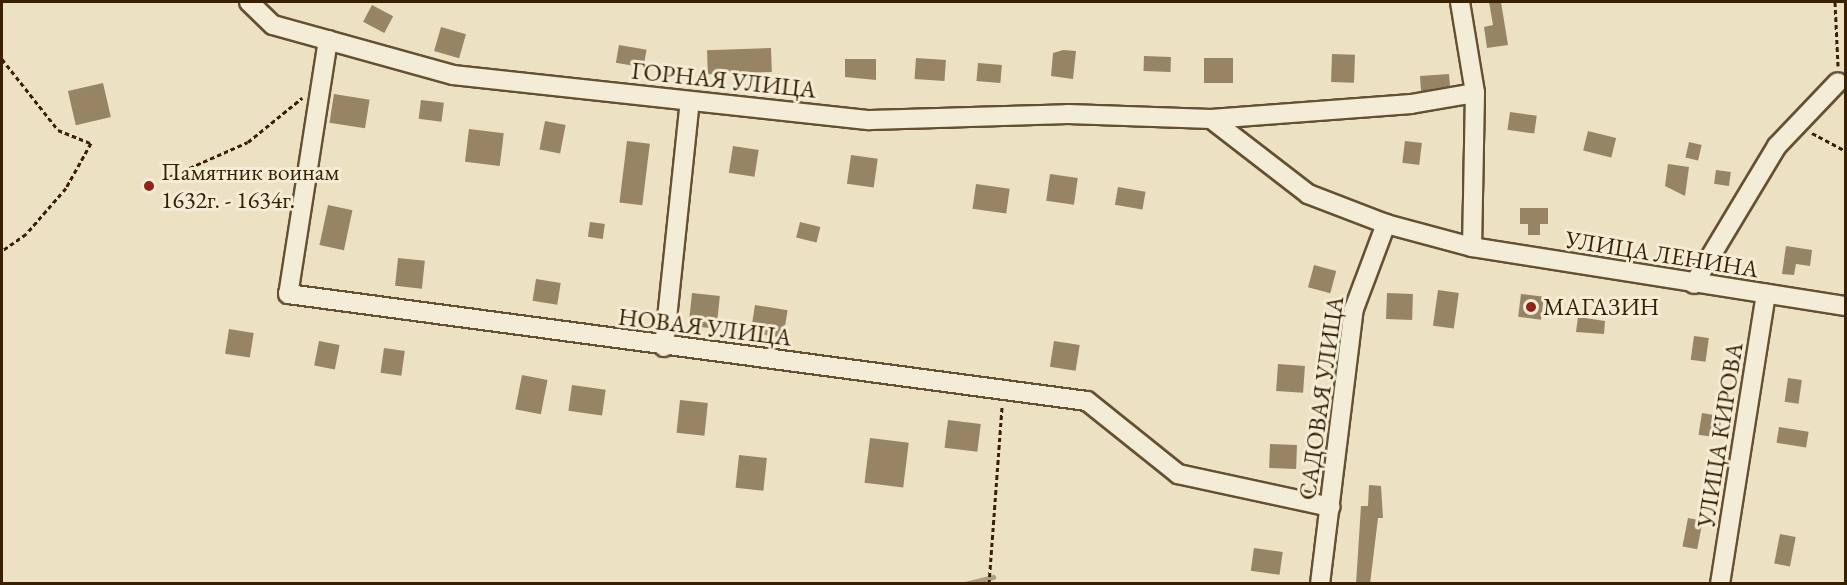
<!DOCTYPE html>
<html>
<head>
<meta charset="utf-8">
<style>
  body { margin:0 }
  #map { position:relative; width:1847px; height:585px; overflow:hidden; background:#ece1c2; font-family:"EB Garamond",serif }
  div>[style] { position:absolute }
  .stream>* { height:4.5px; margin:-2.25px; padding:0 2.25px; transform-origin:2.25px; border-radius:2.25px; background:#af9f80 }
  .building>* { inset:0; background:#968465; transform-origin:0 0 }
  .path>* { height:3px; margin-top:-1.5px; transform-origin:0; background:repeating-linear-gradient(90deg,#382000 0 4.5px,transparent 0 7.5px) }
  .roads { filter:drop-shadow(2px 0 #655030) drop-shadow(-2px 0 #655030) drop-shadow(0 2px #655030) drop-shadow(0 -2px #655030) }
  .minor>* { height:18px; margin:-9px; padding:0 9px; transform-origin:9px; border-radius:9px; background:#f3ecd7 }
  .dots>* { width:16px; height:16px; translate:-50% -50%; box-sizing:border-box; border:3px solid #f3ecd7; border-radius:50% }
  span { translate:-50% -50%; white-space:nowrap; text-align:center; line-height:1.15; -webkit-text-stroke:6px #f3ecd7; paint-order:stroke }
  .street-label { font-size:24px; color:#382000 }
  .poi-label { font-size:24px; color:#382000 }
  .left { translate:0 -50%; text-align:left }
  .frame { position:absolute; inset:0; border:3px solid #382000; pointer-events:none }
</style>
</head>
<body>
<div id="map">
  <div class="stream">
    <i style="left:965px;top:584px;width:29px;rotate:-14deg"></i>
  </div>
  <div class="building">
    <i style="clip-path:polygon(1489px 2px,1501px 2px,1508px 45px,1487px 48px,1484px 27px,1493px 25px)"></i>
    <i style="left:372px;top:5px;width:24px;height:19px;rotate:28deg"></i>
    <i style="left:441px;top:27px;width:26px;height:25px;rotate:16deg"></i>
    <i style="left:619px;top:45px;width:28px;height:18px;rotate:10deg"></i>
    <i style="left:771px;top:48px;width:24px;height:64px;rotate:88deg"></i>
    <i style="clip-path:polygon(1063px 50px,1076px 51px,1073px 79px,1051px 76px,1053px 53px)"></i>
    <i style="left:1332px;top:54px;width:23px;height:28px;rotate:2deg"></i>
    <i style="left:1144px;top:56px;width:27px;height:15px;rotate:2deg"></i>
    <i style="left:916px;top:58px;width:30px;height:21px;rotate:4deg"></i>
    <i style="left:1204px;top:58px;width:29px;height:25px"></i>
    <i style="clip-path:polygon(845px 59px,876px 59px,876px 80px,845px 77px)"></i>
    <i style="left:978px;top:63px;width:24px;height:18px;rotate:5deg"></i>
    <i style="clip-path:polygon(1449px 74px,1450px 86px,1421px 91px,1420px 76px)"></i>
    <i style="left:103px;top:83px;width:35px;height:36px;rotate:77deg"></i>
    <i style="left:334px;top:94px;width:36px;height:29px;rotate:9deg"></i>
    <i style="left:421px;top:100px;width:23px;height:19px;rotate:7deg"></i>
    <i style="left:1510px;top:112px;width:27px;height:18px;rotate:8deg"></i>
    <i style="left:545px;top:121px;width:21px;height:29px;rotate:11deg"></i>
    <i style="left:469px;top:129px;width:35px;height:33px;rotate:7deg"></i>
    <i style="left:1588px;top:131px;width:29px;height:20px;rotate:14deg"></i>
    <i style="left:627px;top:141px;width:23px;height:62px;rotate:7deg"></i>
    <i style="left:1405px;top:141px;width:17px;height:22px;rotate:7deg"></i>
    <i style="left:1689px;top:142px;width:13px;height:16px;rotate:13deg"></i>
    <i style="left:733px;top:146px;width:26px;height:27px;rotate:9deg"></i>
    <i style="left:851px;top:155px;width:27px;height:29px;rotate:8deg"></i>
    <i style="clip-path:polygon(1668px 164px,1689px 167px,1685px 196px,1665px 186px)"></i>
    <i style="left:1716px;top:170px;width:15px;height:14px;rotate:8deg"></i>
    <i style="left:1050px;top:174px;width:28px;height:27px;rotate:8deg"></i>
    <i style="left:976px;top:184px;width:34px;height:25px;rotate:8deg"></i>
    <i style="left:1118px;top:187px;width:28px;height:18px;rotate:10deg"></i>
    <i style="left:328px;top:205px;width:25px;height:41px;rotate:12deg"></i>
    <i style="clip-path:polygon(1520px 208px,1548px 208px,1548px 224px,1540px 224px,1540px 235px,1528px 235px,1528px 224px,1520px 224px)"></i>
    <i style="left:590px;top:222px;width:15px;height:15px;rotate:8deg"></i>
    <i style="left:800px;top:222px;width:21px;height:16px;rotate:14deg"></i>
    <i style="clip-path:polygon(1786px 246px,1812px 250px,1810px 266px,1796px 264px,1794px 275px,1782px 274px)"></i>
    <i style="left:398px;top:258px;width:27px;height:28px;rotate:6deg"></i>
    <i style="left:1314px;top:265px;width:23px;height:23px;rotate:15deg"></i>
    <i style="left:536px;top:279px;width:25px;height:22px;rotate:9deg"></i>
    <i style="left:1438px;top:290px;width:21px;height:36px;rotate:8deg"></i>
    <i style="left:692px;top:293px;width:28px;height:33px;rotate:6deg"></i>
    <i style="left:1387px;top:293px;width:26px;height:26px;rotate:2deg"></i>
    <i style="left:1521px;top:294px;width:23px;height:23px;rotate:7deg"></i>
    <i style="left:755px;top:305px;width:33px;height:28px;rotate:9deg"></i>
    <i style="clip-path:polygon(1578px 317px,1605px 321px,1604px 334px,1576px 332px)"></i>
    <i style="left:229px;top:329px;width:25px;height:25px;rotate:9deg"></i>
    <i style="left:1694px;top:336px;width:15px;height:24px;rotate:8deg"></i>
    <i style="left:319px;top:341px;width:21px;height:25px;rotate:11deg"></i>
    <i style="left:1054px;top:341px;width:26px;height:26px;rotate:9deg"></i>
    <i style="left:384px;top:348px;width:21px;height:25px;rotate:8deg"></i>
    <i style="left:1278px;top:364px;width:27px;height:27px;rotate:4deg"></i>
    <i style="left:522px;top:375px;width:26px;height:35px;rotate:11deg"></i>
    <i style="left:1788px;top:378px;width:14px;height:24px;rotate:8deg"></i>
    <i style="left:572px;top:385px;width:34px;height:26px;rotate:8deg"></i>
    <i style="left:680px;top:400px;width:28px;height:33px;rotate:6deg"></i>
    <i style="left:1702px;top:413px;width:20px;height:22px;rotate:9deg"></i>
    <i style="left:948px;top:420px;width:33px;height:28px;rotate:7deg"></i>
    <i style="left:1779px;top:427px;width:30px;height:16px;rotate:9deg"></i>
    <i style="left:870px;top:438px;width:39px;height:45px;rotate:7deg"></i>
    <i style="left:1270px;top:444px;width:27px;height:24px;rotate:2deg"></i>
    <i style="left:739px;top:455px;width:28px;height:33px;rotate:6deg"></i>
    <i style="clip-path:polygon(1369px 485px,1381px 486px,1383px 518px,1378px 518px,1370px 584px,1356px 584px,1361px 506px,1368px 506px)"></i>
    <i style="left:1688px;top:518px;width:15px;height:29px;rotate:11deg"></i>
    <i style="left:1780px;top:534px;width:16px;height:30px;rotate:11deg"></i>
    <i style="left:1254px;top:548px;width:29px;height:23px;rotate:8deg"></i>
  </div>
  <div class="path">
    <i style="left:1835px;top:2px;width:64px;rotate:87.3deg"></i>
    <i style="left:2px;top:59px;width:90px;rotate:51.7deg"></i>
    <i style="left:58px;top:130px;width:35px;rotate:22deg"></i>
    <i style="left:91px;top:143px;width:51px;rotate:119.1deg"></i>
    <i style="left:66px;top:188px;width:61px;rotate:131deg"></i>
    <i style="left:26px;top:234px;width:29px;rotate:145deg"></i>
    <i style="left:1812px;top:133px;width:38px;rotate:28deg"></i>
    <i style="left:169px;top:177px;width:86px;rotate:-23.9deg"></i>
    <i style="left:248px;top:142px;width:70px;rotate:-39.2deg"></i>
    <i style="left:989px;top:584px;width:178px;rotate:-85.8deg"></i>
  </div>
  <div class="roads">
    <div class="minor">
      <i style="left:249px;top:2px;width:33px;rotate:44deg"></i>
      <i style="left:273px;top:25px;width:187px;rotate:15.5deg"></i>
      <i style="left:453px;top:75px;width:419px;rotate:6.2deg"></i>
      <i style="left:870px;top:120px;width:198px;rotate:-1.7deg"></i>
      <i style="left:1068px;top:114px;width:143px;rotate:2deg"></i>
      <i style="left:1211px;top:119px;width:201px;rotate:-4.3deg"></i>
      <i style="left:1411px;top:104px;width:65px;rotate:-9.8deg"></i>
      <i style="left:1460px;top:2px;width:92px;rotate:80.6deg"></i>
      <i style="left:1475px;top:93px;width:154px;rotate:91.1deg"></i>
      <i style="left:328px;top:40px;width:257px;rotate:98.9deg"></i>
      <i style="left:288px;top:294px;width:806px;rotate:7.63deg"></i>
      <i style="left:1087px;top:401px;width:117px;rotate:38.7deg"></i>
      <i style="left:1178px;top:474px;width:156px;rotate:12.2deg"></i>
      <i style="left:1211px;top:119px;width:123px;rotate:37.7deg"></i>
      <i style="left:1308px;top:194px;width:84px;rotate:21deg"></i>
      <i style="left:1386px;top:224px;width:89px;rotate:15deg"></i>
      <i style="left:1472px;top:247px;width:379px;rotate:9deg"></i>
      <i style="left:1694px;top:284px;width:161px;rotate:-59deg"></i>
      <i style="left:1777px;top:146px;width:88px;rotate:-46.4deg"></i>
      <i style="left:664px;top:347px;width:247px;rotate:-84deg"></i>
      <i style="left:1320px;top:584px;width:277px;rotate:-83deg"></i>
      <i style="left:1354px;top:309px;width:91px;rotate:-69.4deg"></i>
      <i style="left:1720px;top:584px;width:294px;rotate:-81deg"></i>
    </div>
  </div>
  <div class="dots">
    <i style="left:149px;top:186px;background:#8f2418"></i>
    <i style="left:1531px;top:307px;background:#8f2418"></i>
  </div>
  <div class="street-label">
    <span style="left:724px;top:80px;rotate:6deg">ГОРНАЯ УЛИЦА</span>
    <span style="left:1662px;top:254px;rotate:9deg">УЛИЦА ЛЕНИНА</span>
    <span style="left:705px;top:327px;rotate:7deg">НОВАЯ УЛИЦА</span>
    <span style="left:1321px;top:398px;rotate:-82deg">САДОВАЯ УЛИЦА</span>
    <span style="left:1720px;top:435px;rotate:-81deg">УЛИЦА КИРОВА</span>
  </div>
  <div class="poi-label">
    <span class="left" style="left:161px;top:186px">Памятник воинам<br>1632г. - 1634г.</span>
    <span class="left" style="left:1543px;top:307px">МАГАЗИН</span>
  </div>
  <div class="frame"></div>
</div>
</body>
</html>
